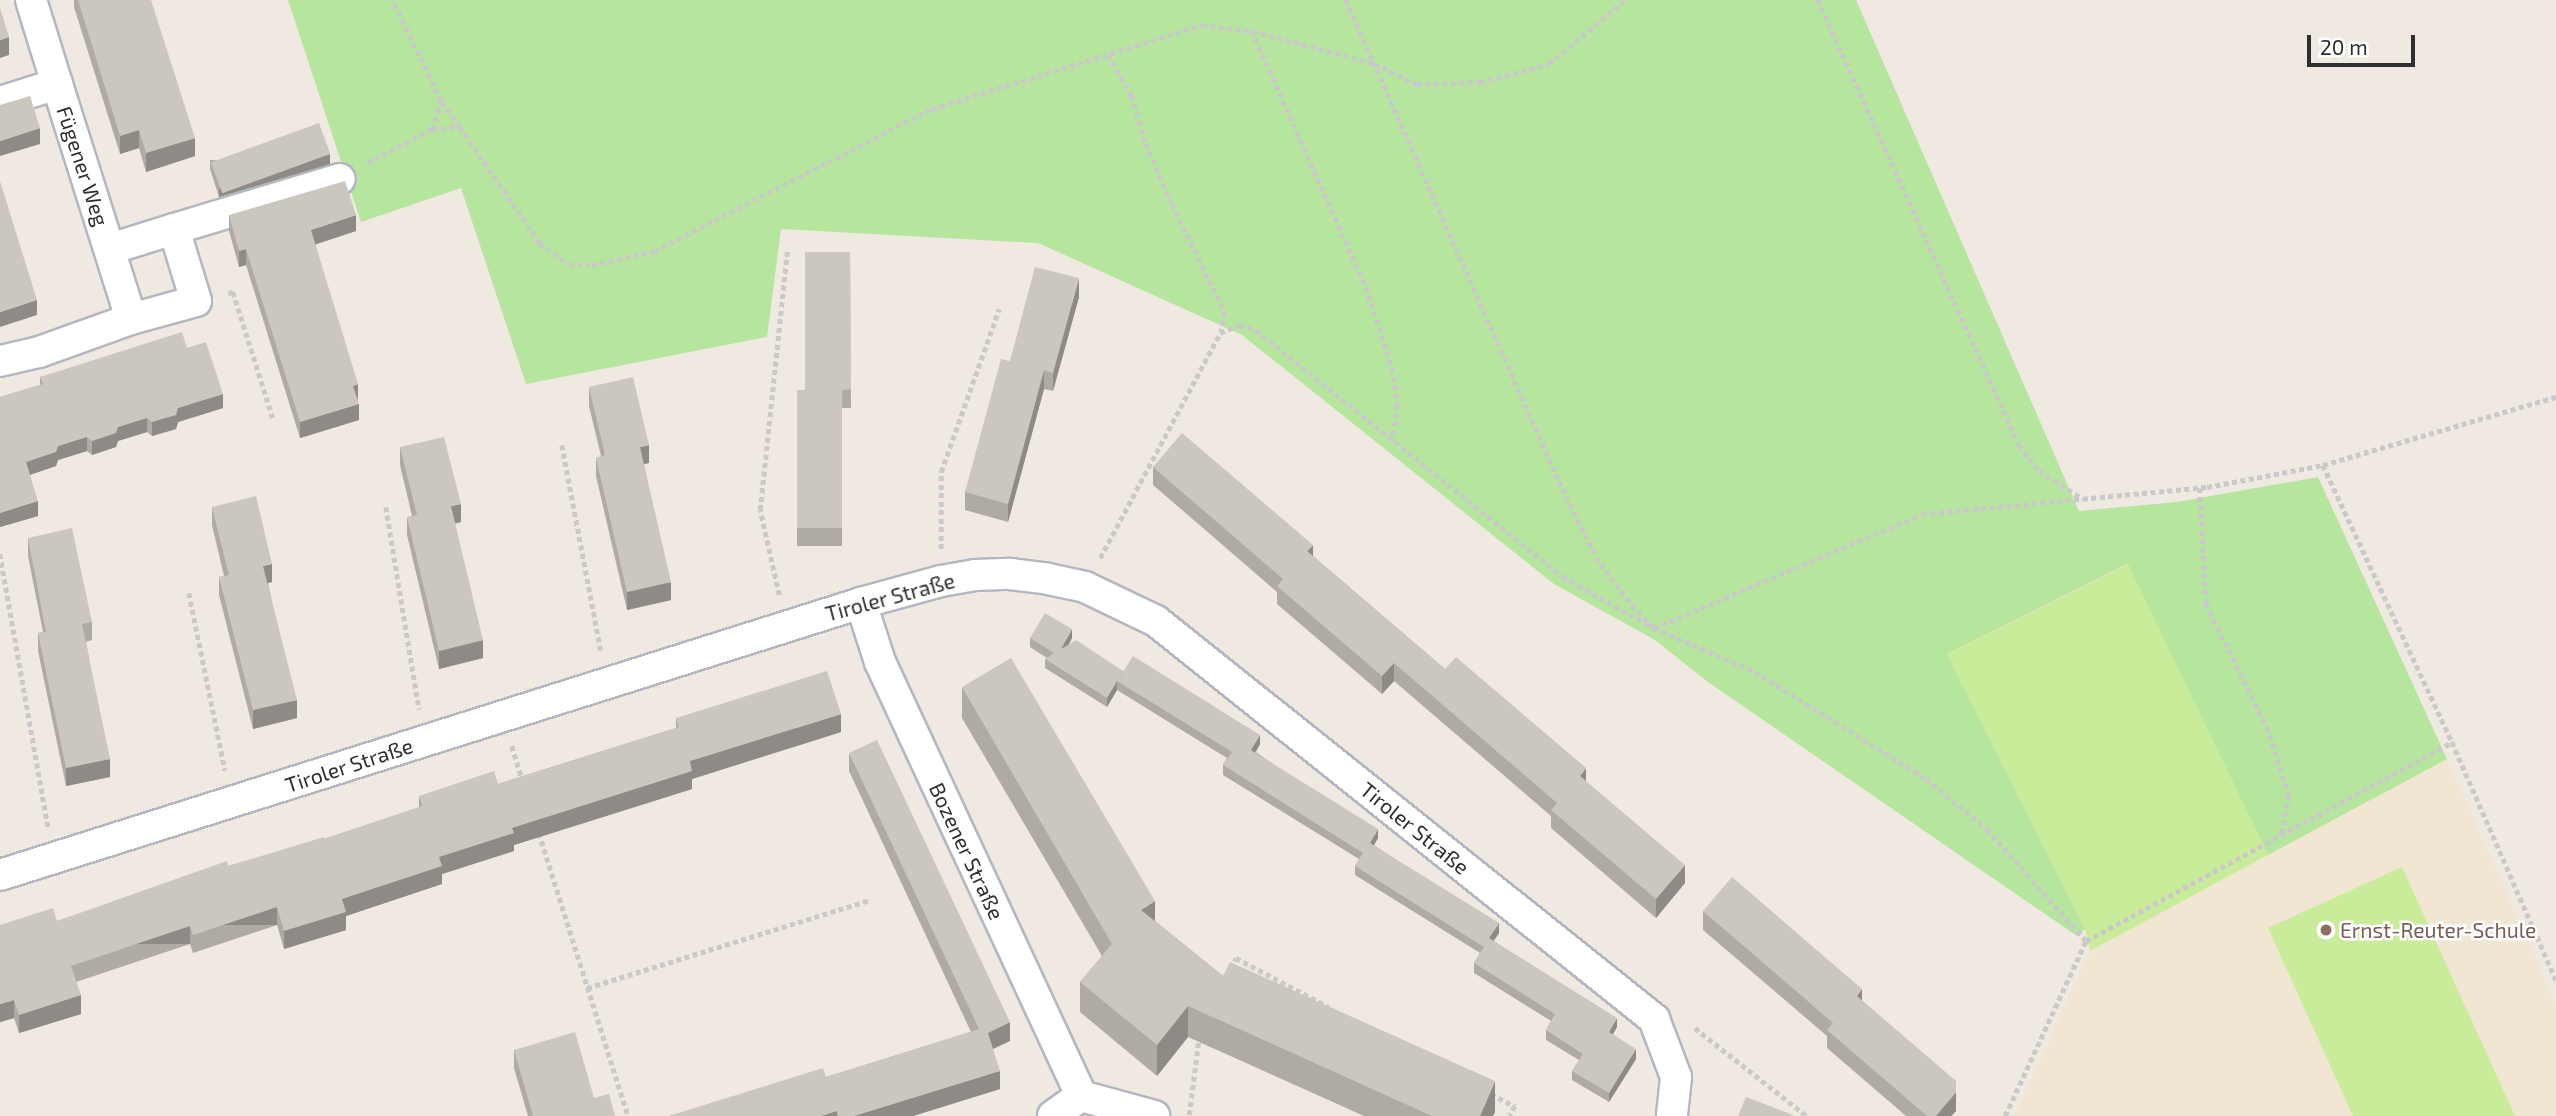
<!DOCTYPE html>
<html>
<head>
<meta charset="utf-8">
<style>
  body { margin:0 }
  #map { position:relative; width:2556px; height:1116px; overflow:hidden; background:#efe9e1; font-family:"Exo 2",sans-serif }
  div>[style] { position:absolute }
  .education>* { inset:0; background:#f0e6d1 }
  .green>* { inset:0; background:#b6e59e }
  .pitch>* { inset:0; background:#c9ec9a }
  .path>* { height:4.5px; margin-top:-2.25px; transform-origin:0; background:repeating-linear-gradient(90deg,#c9c9c9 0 5px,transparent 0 8.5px) }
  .roads { filter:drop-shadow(2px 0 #b4b7c1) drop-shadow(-2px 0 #b4b7c1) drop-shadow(0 2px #b4b7c1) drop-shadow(0 -2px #b4b7c1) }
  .minor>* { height:30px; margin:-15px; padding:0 15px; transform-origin:15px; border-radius:15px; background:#fff }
  .wall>* { inset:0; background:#afaba4 }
  .shaded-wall>* { inset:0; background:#8e8b86; transform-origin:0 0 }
  .building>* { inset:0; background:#cbc7bf; transform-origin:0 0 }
  .dots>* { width:19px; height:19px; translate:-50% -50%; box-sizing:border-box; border:4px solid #fff; border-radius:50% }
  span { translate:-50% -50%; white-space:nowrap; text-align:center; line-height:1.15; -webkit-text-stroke:5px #fff; paint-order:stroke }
  .street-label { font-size:21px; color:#2e2e2e }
  .education-label { font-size:21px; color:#785e54 }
  .left { translate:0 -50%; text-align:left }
  .scale { position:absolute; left:2307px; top:35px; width:108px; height:32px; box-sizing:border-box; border:4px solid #2e2e2e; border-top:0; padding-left:9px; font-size:21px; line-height:24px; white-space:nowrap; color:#2e2e2e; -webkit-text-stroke:5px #fff; paint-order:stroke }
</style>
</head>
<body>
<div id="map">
  <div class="education">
    <i style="clip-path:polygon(2447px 759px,2556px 1004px,2556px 1116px,2014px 1116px,2090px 951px)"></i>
  </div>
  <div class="green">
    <i style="clip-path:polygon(288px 0,1856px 0,2079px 511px,2177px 502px,2318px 477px,2447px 759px,2268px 855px,2127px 564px,1947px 654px,2085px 929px,2077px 936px,1708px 682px,1655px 640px,1554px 584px,1242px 335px,1038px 243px,781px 229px,767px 337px,526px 384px,461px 188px,361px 222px)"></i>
  </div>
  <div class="pitch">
    <i style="clip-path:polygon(2128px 564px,2268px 855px,2090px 951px,2085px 929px,1947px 654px)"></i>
    <i style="clip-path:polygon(2402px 867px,2515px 1116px,2353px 1116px,2268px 928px)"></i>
  </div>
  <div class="path">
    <i style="left:1346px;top:0;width:526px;rotate:66.11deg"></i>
    <i style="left:1559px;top:481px;width:85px;rotate:64deg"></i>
    <i style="left:1596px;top:557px;width:60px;rotate:53.1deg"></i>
    <i style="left:1632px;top:605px;width:32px;rotate:46deg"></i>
    <i style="left:1654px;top:628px;width:291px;rotate:-23deg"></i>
    <i style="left:1922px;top:514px;width:286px;rotate:-5.4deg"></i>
    <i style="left:2207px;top:487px;width:118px;rotate:-10.7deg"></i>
    <i style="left:2323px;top:465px;width:243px;rotate:-16.3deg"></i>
    <i style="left:1818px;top:0;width:488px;rotate:65.7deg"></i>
    <i style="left:2019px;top:445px;width:33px;rotate:52deg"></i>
    <i style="left:2039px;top:471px;width:52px;rotate:32.5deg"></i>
    <i style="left:1253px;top:31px;width:126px;rotate:15.1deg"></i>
    <i style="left:1375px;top:64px;width:47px;rotate:25.5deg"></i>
    <i style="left:1417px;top:84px;width:63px;rotate:-1.8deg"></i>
    <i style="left:1480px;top:82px;width:71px;rotate:-14.6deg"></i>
    <i style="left:1549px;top:64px;width:99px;rotate:-40.1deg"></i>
    <i style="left:1108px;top:55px;width:48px;rotate:59.7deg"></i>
    <i style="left:1132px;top:96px;width:50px;rotate:73.7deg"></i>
    <i style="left:1146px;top:144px;width:65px;rotate:66.6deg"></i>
    <i style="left:1172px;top:204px;width:120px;rotate:63.9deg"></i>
    <i style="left:1225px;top:312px;width:20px;rotate:101deg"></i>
    <i style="left:442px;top:102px;width:31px;rotate:54deg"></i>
    <i style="left:432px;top:129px;width:28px;rotate:-4deg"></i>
    <i style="left:460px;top:127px;width:141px;rotate:55.4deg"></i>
    <i style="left:540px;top:243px;width:36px;rotate:37deg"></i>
    <i style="left:569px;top:265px;width:23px"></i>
    <i style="left:592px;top:265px;width:64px;rotate:-12.7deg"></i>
    <i style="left:654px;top:251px;width:312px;rotate:-27.1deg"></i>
    <i style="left:932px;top:109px;width:283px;rotate:-17.3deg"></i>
    <i style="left:1202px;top:25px;width:50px;rotate:6.8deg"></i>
    <i style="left:1252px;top:31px;width:280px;rotate:66deg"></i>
    <i style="left:1366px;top:287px;width:85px;rotate:72.2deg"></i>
    <i style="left:1392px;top:368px;width:37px;rotate:81deg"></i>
    <i style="left:1398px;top:405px;width:37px;rotate:99deg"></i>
    <i style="left:367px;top:163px;width:73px;rotate:-27.6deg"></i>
    <i style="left:432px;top:129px;width:29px;rotate:-72deg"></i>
    <i style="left:441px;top:101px;width:112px;rotate:-115.9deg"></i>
    <i style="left:228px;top:293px;width:5px;rotate:-11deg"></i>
    <i style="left:233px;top:292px;width:132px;rotate:72.4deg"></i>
    <i style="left:562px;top:445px;width:210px;rotate:79.3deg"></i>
    <i style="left:2323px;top:465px;width:306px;rotate:65deg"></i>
    <i style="left:2200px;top:488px;width:116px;rotate:87deg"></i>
    <i style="left:2206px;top:604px;width:137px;rotate:63.6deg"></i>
    <i style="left:2267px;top:727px;width:71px;rotate:72.1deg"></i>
    <i style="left:2289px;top:795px;width:39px;rotate:100deg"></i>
    <i style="left:386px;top:507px;width:205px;rotate:80.7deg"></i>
    <i style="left:941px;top:549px;width:77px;rotate:-90deg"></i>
    <i style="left:941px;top:472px;width:173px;rotate:-70.4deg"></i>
    <i style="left:0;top:554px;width:277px;rotate:80deg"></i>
    <i style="left:1100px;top:558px;width:255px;rotate:-61.9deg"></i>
    <i style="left:1220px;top:333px;width:21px;rotate:-23deg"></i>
    <i style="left:1239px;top:325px;width:18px;rotate:16deg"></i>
    <i style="left:1256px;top:330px;width:394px;rotate:38.8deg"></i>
    <i style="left:1563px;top:577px;width:104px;rotate:29.3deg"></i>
    <i style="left:1654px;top:628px;width:110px;rotate:23.5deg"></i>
    <i style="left:1755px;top:672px;width:202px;rotate:32deg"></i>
    <i style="left:1926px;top:779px;width:79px;rotate:39.3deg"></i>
    <i style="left:1987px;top:829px;width:149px;rotate:48.5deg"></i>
    <i style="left:189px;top:593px;width:181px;rotate:78.5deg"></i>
    <i style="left:779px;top:595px;width:87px;rotate:-102.6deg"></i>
    <i style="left:760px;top:510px;width:260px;rotate:-84deg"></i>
    <i style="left:512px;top:746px;width:37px;rotate:73deg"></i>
    <i style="left:539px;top:833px;width:297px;rotate:72.5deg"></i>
    <i style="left:1231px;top:969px;width:12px;rotate:-66deg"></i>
    <i style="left:1236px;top:958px;width:105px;rotate:27.8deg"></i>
    <i style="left:587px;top:988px;width:295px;rotate:-17.3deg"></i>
    <i style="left:1695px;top:1028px;width:142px;rotate:38.2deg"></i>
    <i style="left:1491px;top:1094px;width:27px;rotate:27deg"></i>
    <i style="left:1515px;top:1106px;width:11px;rotate:117deg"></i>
    <i style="left:1189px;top:1115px;width:79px;rotate:-82.7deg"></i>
    <i style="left:2005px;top:1116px;width:193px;rotate:-65.2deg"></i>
    <i style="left:2086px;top:941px;width:417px;rotate:-28.5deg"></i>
    <i style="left:2452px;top:742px;width:260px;rotate:66.4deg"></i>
  </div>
  <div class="roads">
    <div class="minor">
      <i style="left:31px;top:0;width:88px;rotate:72.8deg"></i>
      <i style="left:0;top:102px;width:60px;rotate:-17.5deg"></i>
      <i style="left:57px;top:84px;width:246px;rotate:72.5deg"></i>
      <i style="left:131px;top:319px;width:98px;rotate:160.3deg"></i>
      <i style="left:39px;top:352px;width:40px;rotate:167deg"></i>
      <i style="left:174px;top:229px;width:173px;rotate:-16.8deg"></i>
      <i style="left:110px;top:249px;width:67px;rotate:-17.4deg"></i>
      <i style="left:174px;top:229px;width:75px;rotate:73deg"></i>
      <i style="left:196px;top:301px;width:67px;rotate:164.5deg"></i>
      <i style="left:861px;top:603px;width:62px;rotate:72.1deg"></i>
      <i style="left:880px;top:662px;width:478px;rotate:65.1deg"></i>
      <i style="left:0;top:875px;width:903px;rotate:-17.53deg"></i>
      <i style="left:861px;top:603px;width:83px;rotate:-15.4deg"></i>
      <i style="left:941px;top:581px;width:35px;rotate:-10deg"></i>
      <i style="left:975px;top:575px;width:35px;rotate:-2deg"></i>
      <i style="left:1010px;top:574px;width:38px;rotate:7deg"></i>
      <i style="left:1048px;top:579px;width:38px;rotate:12deg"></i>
      <i style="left:1085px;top:587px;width:79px;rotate:25.6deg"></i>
      <i style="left:1156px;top:621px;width:638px;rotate:38.63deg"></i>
      <i style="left:1654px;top:1019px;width:62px;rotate:69.2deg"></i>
      <i style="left:1676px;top:1077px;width:39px;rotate:96deg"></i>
      <i style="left:1081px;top:1096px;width:76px;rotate:15.3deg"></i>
      <i style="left:1053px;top:1116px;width:34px;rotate:-36deg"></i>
    </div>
  </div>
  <div class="wall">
    <i style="clip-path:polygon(74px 0,78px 0,195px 156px,146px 172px,139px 148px,120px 154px,74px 7px)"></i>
    <i style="clip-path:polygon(210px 160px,330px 164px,219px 197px,210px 169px)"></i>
    <i style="clip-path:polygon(229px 215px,356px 231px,315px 244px,358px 400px,359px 420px,300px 438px,246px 265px,239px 267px,229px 231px)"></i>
    <i style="clip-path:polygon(850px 252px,851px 408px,842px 408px,842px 546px,797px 546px,797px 390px,805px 390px)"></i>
    <i style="clip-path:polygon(1079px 297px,1053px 391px,1044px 389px,1008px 522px,965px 510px,965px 492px,1010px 361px)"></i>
    <i style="clip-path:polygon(187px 348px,223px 408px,178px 422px,176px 429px,152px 436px,147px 432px,118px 441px,116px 447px,92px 455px,87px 451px,58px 460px,56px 466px,30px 475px,38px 516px,0 527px,0 397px,40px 385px,40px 377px)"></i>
    <i style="clip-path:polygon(589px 387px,649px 463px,644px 464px,671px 600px,627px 610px,596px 476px,596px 458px,601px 456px,589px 406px)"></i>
    <i style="clip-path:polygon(400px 447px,461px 522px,455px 524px,483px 658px,439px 669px,407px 535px,407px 517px,412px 516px,400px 465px)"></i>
    <i style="clip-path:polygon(1153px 467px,1313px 556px,1445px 669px,1586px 781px,1685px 883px,1656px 918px,1551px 828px,1551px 816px,1394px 681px,1382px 694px,1277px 604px,1277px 592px,1153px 485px)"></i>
    <i style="clip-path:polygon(212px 507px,272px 582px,268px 583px,297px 718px,253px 729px,219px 595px,219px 577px,224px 576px,212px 525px)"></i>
    <i style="clip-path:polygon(28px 538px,92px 622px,92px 640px,86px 642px,110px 777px,66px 786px,38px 651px,38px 633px,43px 632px,28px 556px)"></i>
    <i style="clip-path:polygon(1030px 638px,1072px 638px,1069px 644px,1123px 671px,1260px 744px,1256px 752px,1378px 838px,1374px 845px,1499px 933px,1494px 941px,1617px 1027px,1613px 1034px,1636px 1059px,1609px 1102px,1572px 1080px,1572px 1071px,1579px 1060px,1546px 1040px,1546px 1030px,1551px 1021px,1474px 973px,1474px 963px,1480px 953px,1355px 875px,1355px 866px,1359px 859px,1223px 775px,1223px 765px,1227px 758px,1117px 690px,1107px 707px,1045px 668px,1045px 659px,1047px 658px,1030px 647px)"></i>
    <i style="clip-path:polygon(962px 687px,1155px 921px,1223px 976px,1495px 1112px,1493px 1116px,1364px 1116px,1188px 1037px,1157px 1076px,1080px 1012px,1080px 982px,1102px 956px,962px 718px)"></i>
    <i style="clip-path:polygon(676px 718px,841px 732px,692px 779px,692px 789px,514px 845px,514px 851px,442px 874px,442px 884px,346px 916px,346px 930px,284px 949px,277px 925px,193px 953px,190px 944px,76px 982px,81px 1014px,19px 1033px,14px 1018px,0 1022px,57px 921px,228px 866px,324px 839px,419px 808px,419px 796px,498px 784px,676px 728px)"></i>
    <i style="clip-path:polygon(849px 753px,1010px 1041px,993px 1049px,1000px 1089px,913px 1116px,669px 1116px,826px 1077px,971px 1032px,849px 771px)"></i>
    <i style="clip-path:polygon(1703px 911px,1862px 1001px,1956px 1111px,1951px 1116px,1906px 1116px,1827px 1048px,1827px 1036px,1703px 930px)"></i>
    <i style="clip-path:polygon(514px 1050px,594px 1098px,615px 1116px,528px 1116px,514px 1068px)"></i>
  </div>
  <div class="shaded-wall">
    <i style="clip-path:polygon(9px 37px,9px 55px,0 58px,0 40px)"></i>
    <i style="clip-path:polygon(40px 128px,40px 144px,0 156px,0 141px)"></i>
    <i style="clip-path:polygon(139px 130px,139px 148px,120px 154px,120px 136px)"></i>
    <i style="clip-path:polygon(195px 138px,195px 156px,146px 172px,146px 153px)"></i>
    <i style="clip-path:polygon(330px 154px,330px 164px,219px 197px,219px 188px)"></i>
    <i style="clip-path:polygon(356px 215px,356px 231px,311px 246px,311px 230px)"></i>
    <i style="clip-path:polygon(246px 249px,246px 265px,239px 267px,239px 251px)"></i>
    <i style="clip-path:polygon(1079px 278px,1079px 297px,1053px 391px,1053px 373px)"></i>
    <i style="clip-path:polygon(37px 300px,37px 315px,0 327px,0 312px)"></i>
    <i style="clip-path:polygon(1044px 370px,1044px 389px,1008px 522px,1008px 504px)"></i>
    <i style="clip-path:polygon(358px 384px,358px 400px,353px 402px,353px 386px)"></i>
    <i style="clip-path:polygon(223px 394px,223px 408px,178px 422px,176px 429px,152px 436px,152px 422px,178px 408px)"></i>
    <i style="clip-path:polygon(359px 404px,359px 420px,300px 438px,300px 422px)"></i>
    <i style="clip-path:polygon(147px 418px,147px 432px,118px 441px,116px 447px,92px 455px,92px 441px,118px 427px)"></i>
    <i style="clip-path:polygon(87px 437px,87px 451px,58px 460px,56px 466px,26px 476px,26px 462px,58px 446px)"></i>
    <i style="clip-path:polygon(649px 445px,649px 463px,640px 465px,640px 447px)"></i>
    <i style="clip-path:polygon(38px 501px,38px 516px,0 527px,0 513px)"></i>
    <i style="clip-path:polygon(461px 504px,461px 522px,451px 524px,451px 506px)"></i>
    <i style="clip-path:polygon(1313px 545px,1313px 563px,1307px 551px)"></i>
    <i style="clip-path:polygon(272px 564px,272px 582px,263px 584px,263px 566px)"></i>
    <i style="clip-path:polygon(671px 582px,671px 600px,627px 610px,627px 592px)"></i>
    <i style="clip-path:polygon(1072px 629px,1072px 638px,1061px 658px,1061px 649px)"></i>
    <i style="clip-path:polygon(483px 640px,483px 658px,439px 669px,439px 651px)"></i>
    <i style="clip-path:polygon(1394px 663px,1394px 681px,1382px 694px,1382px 676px)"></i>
    <i style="clip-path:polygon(1123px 671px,1117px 681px,1117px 690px,1107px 707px,1107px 698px)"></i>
    <i style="clip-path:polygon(297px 700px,297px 718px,253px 729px,253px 710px)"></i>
    <i style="clip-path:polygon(841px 714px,841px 732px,692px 779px,692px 789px,514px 845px,514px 851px,442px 874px,442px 884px,346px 916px,346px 930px,284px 949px,284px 931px,342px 899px,439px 857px,512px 828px,690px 761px)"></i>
    <i style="clip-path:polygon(1260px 735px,1260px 744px,1251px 759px,1251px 750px)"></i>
    <i style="clip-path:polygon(110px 759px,110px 777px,66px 786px,66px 768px)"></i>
    <i style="clip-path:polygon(1586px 768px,1586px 786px,1580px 776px)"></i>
    <i style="clip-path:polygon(1378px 829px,1378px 838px,1370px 852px,1370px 843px)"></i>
    <i style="clip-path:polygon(1685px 865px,1685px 883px,1656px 918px,1656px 899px)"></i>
    <i style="clip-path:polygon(1155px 901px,1155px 932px,1141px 910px)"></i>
    <i style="left:277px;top:907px;width:18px;height:89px;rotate:90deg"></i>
    <i style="clip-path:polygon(1499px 923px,1499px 933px,1489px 947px,1489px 938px)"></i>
    <i style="left:190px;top:926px;width:18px;height:126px;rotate:90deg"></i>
    <i style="clip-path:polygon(1862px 989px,1862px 1007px,1857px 996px)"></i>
    <i style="clip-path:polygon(81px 995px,81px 1014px,19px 1033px,19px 1015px)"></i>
    <i style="clip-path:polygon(14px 1000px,14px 1018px,0 1022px,0 1004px)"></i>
    <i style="clip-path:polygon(1188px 1006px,1188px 1037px,1157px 1076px,1157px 1045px)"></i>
    <i style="clip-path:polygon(1617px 1018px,1617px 1027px,1609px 1041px,1609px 1032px)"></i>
    <i style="clip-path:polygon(1010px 1022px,1010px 1041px,988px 1051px,988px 1033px)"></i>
    <i style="clip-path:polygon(1636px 1049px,1636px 1059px,1609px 1102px,1609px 1093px)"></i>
    <i style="clip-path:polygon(1000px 1071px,1000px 1089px,913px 1116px,854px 1116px)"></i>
    <i style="clip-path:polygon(1495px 1081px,1495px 1112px,1493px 1116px,1480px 1116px)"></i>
    <i style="clip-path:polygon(1956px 1092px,1956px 1111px,1951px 1116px,1936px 1116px)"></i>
    <i style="clip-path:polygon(837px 1111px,837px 1116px,821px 1116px)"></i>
  </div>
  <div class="building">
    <i style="clip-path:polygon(78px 0,151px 0,195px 138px,146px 153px,139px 130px,120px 136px)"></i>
    <i style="clip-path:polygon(0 8px,9px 37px,0 40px)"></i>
    <i style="clip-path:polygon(30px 96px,40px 128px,0 141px,0 105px)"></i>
    <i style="left:319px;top:123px;width:33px;height:115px;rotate:70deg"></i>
    <i style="clip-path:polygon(0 181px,37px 300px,0 312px)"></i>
    <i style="clip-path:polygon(345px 181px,356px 215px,311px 230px,358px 384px,353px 386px,359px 404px,300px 422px,246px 249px,239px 251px,229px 215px)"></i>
    <i style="clip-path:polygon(805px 252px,850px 252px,851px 389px,842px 390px,842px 528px,797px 528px,797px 390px,805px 390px)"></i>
    <i style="clip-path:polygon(1035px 267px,1079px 278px,1053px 373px,1044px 370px,1008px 504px,965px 492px,1001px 359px,1010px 361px)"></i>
    <i style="clip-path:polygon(182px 332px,187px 348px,206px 342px,223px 394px,178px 408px,176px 415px,152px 422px,147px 418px,118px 427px,116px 433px,92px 441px,87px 437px,58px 446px,56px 452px,26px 462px,38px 501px,0 513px,0 397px,43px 384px,40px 377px)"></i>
    <i style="clip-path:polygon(633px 377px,649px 445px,640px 447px,671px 582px,627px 592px,596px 458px,605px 455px,589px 387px)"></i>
    <i style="clip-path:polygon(1182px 433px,1313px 545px,1307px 551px,1445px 669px,1456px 657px,1586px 768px,1580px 776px,1685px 865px,1656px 899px,1551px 810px,1557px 803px,1394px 663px,1382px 676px,1277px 586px,1283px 579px,1153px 467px)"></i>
    <i style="clip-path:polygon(444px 437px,461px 504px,451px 506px,483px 640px,439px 651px,407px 517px,417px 515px,400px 447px)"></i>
    <i style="clip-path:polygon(256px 496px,272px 564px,263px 566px,297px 700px,253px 710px,219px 577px,229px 575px,212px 507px)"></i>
    <i style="clip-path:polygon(72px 528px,92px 622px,82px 624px,110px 759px,66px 768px,38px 633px,46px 632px,28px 538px)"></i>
    <i style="clip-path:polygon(1045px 613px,1072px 629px,1061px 649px,1076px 640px,1123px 671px,1107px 698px,1045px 659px,1054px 653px,1030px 638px)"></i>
    <i style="clip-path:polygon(1133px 656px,1260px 735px,1251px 750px,1378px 829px,1370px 843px,1499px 923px,1489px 938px,1617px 1018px,1609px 1032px,1636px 1049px,1609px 1093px,1572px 1071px,1583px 1054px,1546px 1030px,1555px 1014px,1474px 963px,1488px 940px,1484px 947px,1355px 866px,1363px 853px,1223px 765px,1232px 752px,1117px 681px)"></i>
    <i style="clip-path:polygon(1011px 658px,1155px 901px,1141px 910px,1223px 976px,1230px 962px,1495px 1081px,1480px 1116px,1432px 1116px,1188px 1006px,1157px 1045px,1080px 982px,1112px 944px,962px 687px)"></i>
    <i style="clip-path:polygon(827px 671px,841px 714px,690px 761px,692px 771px,512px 828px,514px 833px,439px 857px,442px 866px,342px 899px,346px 912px,284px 931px,277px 907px,193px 935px,190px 926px,71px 966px,81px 995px,19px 1015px,14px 1000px,0 1004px,0 925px,53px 908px,57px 921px,227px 861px,228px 866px,324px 837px,324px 839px,422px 806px,419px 796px,494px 771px,498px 784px,679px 727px,676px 718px)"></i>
    <i style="clip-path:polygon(877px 740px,1010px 1022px,988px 1033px,1000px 1071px,854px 1116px,838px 1116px,837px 1111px,821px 1116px,669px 1116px,823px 1068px,826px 1077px,979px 1029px,849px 753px)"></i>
    <i style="clip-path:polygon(1732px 877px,1862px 989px,1857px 996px,1956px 1081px,1956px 1092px,1936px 1116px,1927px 1116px,1827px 1030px,1833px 1023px,1703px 911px)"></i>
    <i style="clip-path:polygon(575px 1032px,594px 1098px,609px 1094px,615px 1116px,533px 1116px,514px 1050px)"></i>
    <i style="clip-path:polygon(1746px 1097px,1793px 1115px,1793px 1116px,1738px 1116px)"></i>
  </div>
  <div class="dots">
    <i style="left:2326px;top:930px;background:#8d6e63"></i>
  </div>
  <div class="street-label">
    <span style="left:83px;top:166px;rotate:72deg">Fügener Weg</span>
    <span style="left:890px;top:597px;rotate:-15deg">Tiroler Straße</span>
    <span style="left:349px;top:765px;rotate:-18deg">Tiroler Straße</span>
    <span style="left:1415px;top:828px;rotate:39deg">Tiroler Straße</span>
    <span style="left:967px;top:851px;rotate:65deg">Bozener Straße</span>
  </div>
  <div class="education-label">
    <span class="left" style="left:2340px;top:930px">Ernst-Reuter-Schule</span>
  </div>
  <div class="scale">20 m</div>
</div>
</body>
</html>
